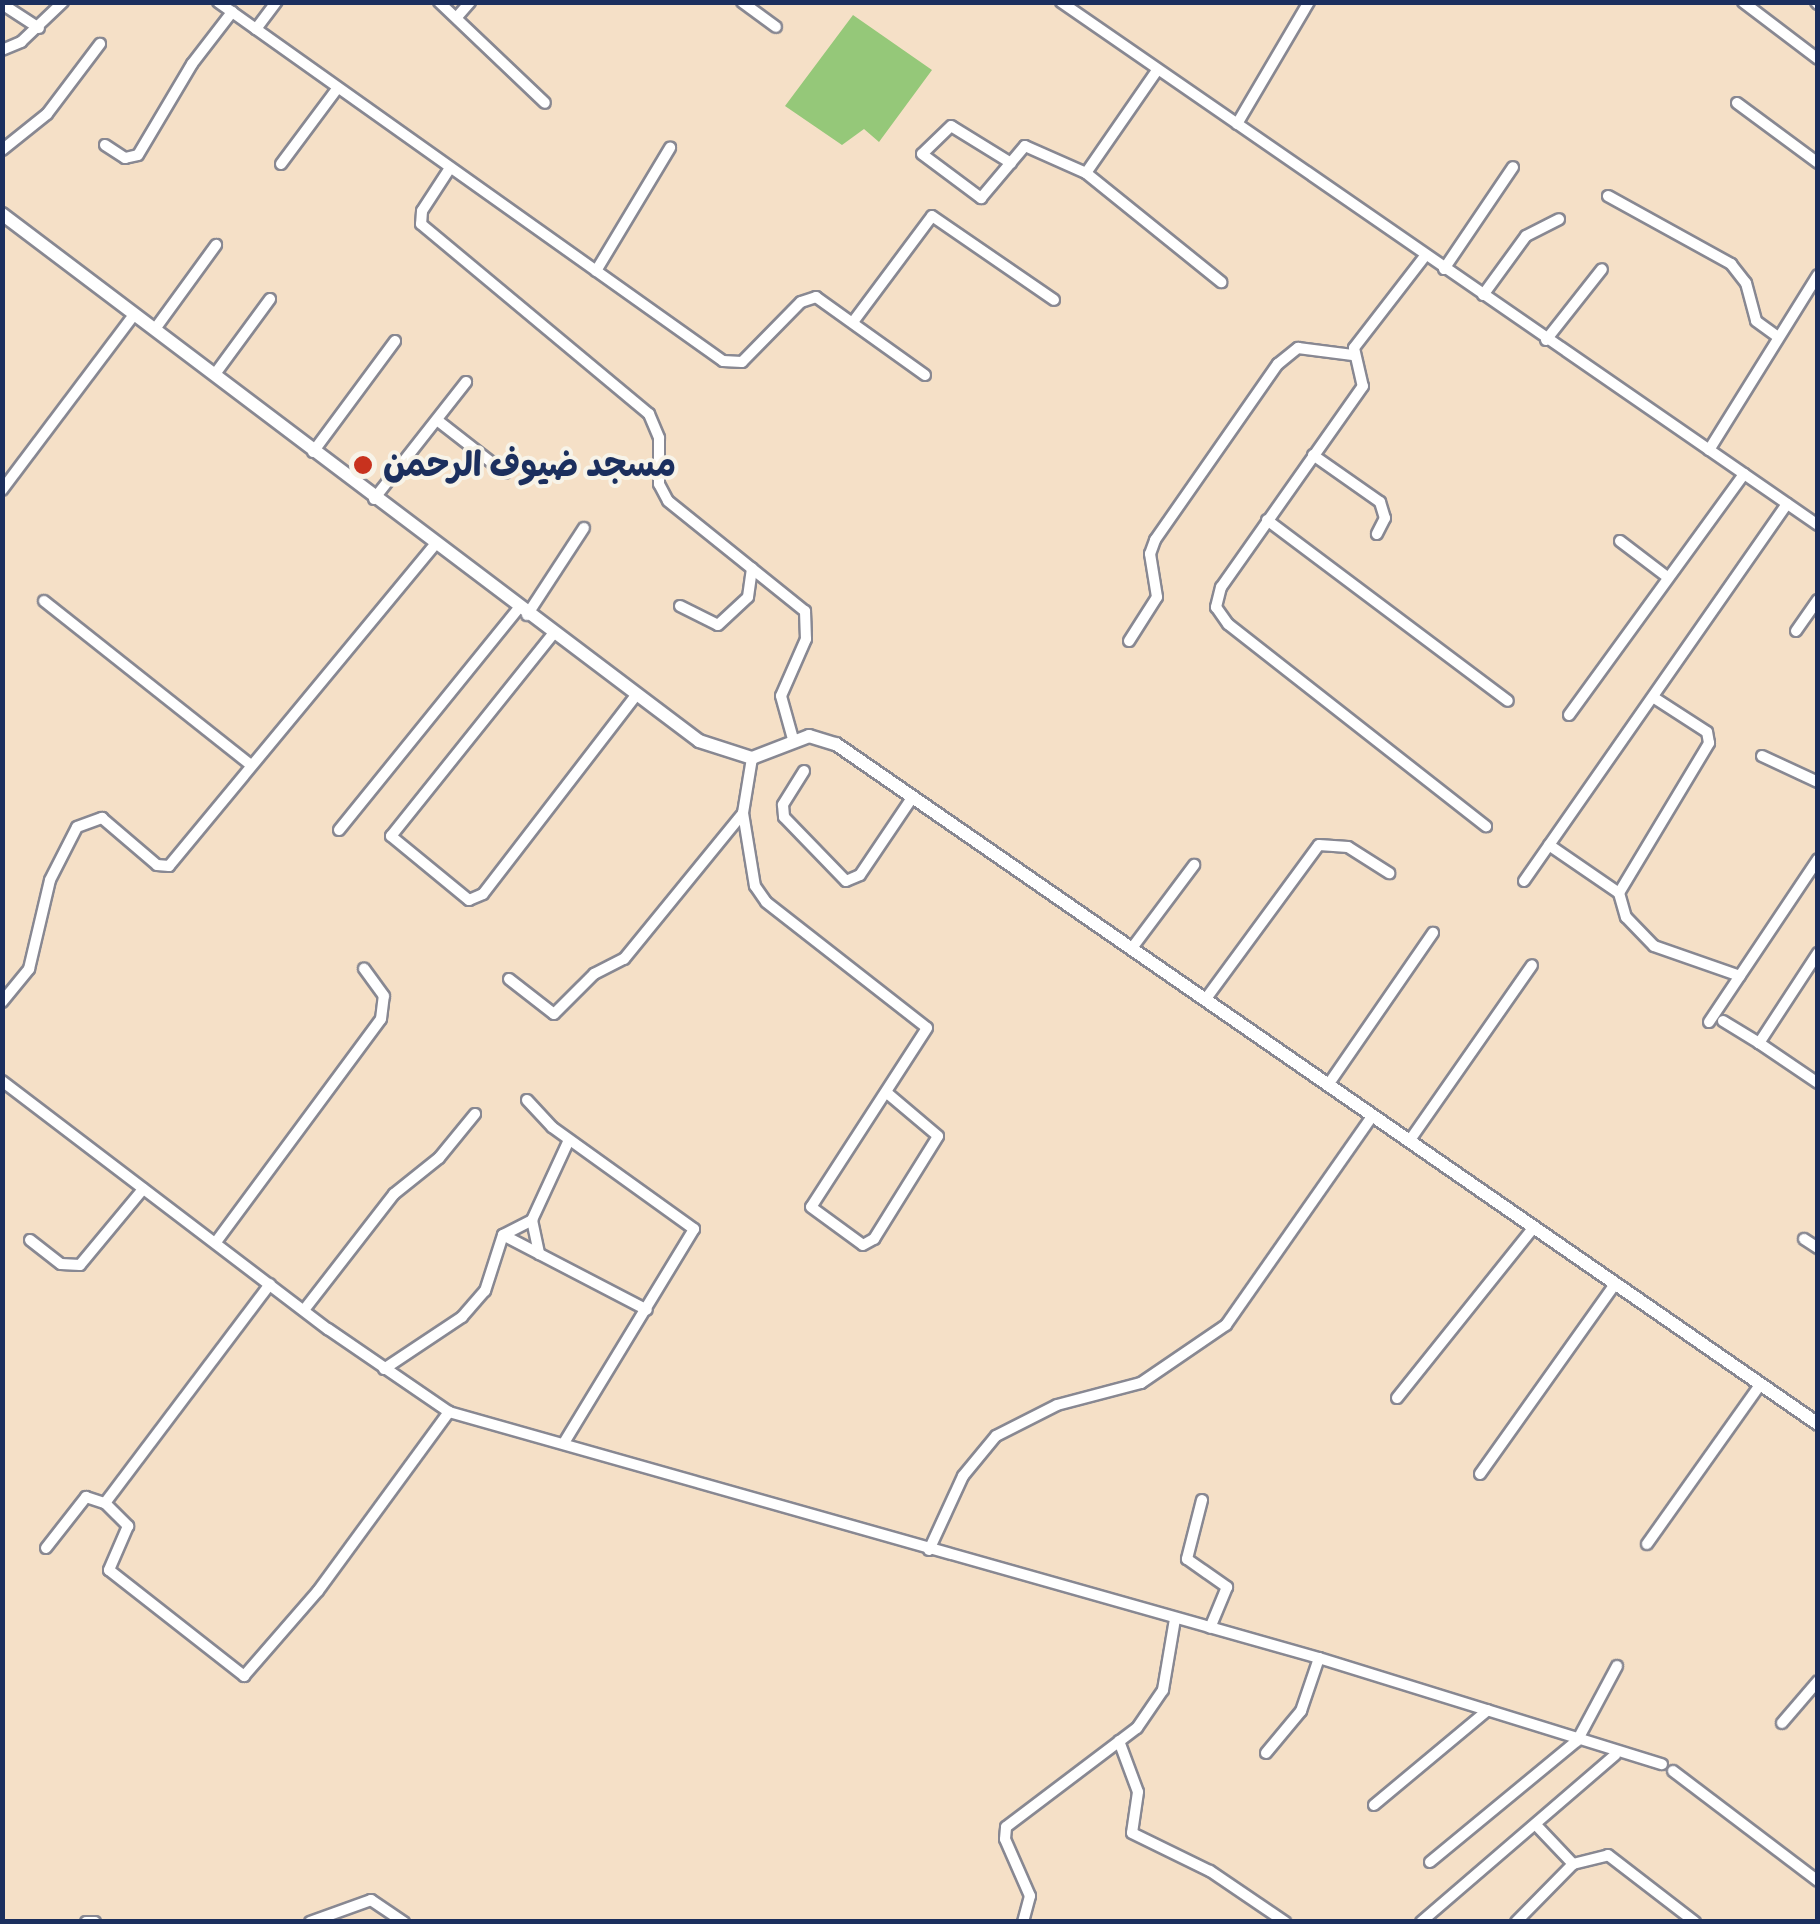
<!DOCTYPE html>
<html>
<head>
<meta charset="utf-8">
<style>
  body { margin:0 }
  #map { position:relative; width:1820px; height:1924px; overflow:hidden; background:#f5e0c7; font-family:Pangolin,"Playpen Sans Arabic",sans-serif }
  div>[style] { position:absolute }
  .green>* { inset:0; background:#95c879 }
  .roads { filter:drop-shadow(2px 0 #888892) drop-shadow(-2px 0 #888892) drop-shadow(0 2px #888892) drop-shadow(0 -2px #888892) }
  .minor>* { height:10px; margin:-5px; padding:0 5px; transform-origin:5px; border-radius:5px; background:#fff }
  .tertiary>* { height:12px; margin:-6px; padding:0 6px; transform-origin:6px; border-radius:6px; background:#fff }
  .dots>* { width:28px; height:28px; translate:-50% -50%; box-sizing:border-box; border:5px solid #f7f3e8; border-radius:50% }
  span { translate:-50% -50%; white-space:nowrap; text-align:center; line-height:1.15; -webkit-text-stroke:8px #f7f3e8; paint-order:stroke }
  .poi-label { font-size:35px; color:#1b2f5e; font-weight:700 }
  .left { translate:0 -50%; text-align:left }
  .frame { position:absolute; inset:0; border:5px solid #1b2f5e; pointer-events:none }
</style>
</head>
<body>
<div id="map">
  <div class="green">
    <i style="clip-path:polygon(853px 15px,932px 70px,879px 142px,864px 129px,842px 145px,785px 106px)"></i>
  </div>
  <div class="roads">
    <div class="minor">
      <i style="left:218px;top:2px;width:47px;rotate:35.4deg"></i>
      <i style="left:256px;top:29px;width:34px;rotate:-53deg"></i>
      <i style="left:439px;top:2px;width:146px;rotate:43.6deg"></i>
      <i style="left:742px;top:2px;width:42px;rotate:36.3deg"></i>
      <i style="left:1061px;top:2px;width:920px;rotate:34.64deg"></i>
      <i style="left:1743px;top:2px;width:94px;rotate:37.2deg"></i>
      <i style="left:1816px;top:2px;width:3px;rotate:45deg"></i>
      <i style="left:2px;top:4px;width:44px;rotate:33deg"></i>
      <i style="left:457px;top:17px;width:20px;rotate:-49deg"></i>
      <i style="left:256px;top:29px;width:573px;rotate:35.41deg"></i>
      <i style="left:723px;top:361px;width:19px;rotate:3deg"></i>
      <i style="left:742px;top:362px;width:84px;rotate:-45.5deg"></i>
      <i style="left:801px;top:302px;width:16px;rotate:-18deg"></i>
      <i style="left:816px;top:297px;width:134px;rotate:35.6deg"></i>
      <i style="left:2px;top:50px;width:21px;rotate:-23deg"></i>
      <i style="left:21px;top:42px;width:58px;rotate:-43.6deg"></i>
      <i style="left:1737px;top:103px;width:101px;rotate:36.5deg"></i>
      <i style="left:1237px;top:124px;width:142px;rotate:-59.5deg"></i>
      <i style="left:105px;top:145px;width:24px;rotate:33deg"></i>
      <i style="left:125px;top:158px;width:13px;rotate:-13deg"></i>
      <i style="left:138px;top:155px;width:106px;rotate:-59.3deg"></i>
      <i style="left:192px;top:64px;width:66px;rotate:-52.4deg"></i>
      <i style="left:2px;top:150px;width:58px;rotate:-38.7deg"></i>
      <i style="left:47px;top:114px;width:88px;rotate:-52.9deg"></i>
      <i style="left:1011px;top:163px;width:70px;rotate:-148.3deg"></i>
      <i style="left:951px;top:126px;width:40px;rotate:136deg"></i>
      <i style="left:922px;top:154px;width:74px;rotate:36.7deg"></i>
      <i style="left:981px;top:198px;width:68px;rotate:-49.8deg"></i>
      <i style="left:1025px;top:146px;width:67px;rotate:23.9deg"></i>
      <i style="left:1086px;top:173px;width:126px;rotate:-55.3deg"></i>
      <i style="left:281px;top:164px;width:94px;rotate:-53.3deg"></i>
      <i style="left:450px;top:168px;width:51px;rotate:123.1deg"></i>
      <i style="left:422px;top:211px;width:13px;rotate:94deg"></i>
      <i style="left:421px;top:224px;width:297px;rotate:39.8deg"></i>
      <i style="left:649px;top:414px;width:26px;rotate:67deg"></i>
      <i style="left:659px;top:438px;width:46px;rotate:90deg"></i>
      <i style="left:659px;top:484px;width:19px;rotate:62deg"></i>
      <i style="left:668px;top:501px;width:176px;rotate:38.8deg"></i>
      <i style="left:805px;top:611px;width:28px;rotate:88deg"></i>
      <i style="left:806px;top:639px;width:62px;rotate:113.7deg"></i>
      <i style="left:781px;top:696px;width:45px;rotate:74.4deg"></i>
      <i style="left:1086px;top:173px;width:174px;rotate:38.9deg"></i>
      <i style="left:1608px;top:196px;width:141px;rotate:28.9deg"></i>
      <i style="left:1731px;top:264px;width:24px;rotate:52deg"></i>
      <i style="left:1746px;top:283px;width:39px;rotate:75deg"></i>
      <i style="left:1756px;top:321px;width:26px;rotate:36deg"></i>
      <i style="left:1425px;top:256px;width:116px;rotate:127.7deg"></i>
      <i style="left:1354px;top:348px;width:39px;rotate:77deg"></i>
      <i style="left:1363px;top:386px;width:246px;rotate:125.2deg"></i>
      <i style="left:1221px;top:587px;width:21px;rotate:104deg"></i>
      <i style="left:1216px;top:607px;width:21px;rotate:55deg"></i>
      <i style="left:1228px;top:624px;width:328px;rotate:38.1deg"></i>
      <i style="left:1444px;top:269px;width:123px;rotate:-55.9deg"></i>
      <i style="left:596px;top:271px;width:144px;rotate:-59deg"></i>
      <i style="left:1483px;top:295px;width:73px;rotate:-53.9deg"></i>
      <i style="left:1526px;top:236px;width:37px;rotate:-27deg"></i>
      <i style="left:853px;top:322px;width:132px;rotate:-53.3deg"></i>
      <i style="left:932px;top:216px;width:148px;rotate:34.5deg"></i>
      <i style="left:155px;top:329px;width:104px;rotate:-54deg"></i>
      <i style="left:1546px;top:340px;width:90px;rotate:-51.7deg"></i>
      <i style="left:215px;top:374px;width:93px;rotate:-53.7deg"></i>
      <i style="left:437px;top:420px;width:86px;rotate:37.9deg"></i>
      <i style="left:1709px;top:450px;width:206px;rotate:-58.1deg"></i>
      <i style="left:313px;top:452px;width:138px;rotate:-53.5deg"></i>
      <i style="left:1313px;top:455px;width:82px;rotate:35deg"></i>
      <i style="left:1380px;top:502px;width:17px;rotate:73deg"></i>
      <i style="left:1385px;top:518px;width:18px;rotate:117deg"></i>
      <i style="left:2px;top:490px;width:219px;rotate:-53deg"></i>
      <i style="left:374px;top:499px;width:149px;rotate:-51.8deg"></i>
      <i style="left:1267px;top:520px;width:301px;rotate:36.9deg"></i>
      <i style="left:1620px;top:541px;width:58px;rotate:37.3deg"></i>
      <i style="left:44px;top:601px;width:264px;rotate:38.4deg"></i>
      <i style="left:680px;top:606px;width:42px;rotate:26.6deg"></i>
      <i style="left:718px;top:625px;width:41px;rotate:-43deg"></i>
      <i style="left:748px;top:597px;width:29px;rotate:-82deg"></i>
      <i style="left:527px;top:615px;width:104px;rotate:-56.8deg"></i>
      <i style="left:1796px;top:631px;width:38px;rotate:-55deg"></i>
      <i style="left:553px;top:634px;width:259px;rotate:128.7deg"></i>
      <i style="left:391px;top:836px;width:101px;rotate:39.4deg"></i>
      <i style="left:469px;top:900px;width:15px;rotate:-23deg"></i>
      <i style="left:483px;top:894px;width:251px;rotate:-52.4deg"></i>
      <i style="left:1129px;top:641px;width:52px;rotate:-57.5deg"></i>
      <i style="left:1157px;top:597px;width:44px;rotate:-99.2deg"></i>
      <i style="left:1150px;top:554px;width:15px;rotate:-70deg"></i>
      <i style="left:1155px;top:540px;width:215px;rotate:-55.1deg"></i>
      <i style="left:1278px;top:364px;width:26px;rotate:-39deg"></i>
      <i style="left:1298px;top:348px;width:55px;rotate:7.3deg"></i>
      <i style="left:1569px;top:715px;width:298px;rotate:-54deg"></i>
      <i style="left:1762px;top:756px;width:62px;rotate:24.9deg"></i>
      <i style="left:804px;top:771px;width:40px;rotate:122deg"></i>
      <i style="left:783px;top:805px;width:12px;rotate:85deg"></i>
      <i style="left:784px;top:817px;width:89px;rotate:45.9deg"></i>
      <i style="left:846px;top:881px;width:15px;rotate:-23deg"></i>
      <i style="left:860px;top:875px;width:93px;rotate:-56deg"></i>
      <i style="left:743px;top:813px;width:74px;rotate:80.7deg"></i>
      <i style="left:755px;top:886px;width:19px;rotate:55deg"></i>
      <i style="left:766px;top:902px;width:204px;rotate:38deg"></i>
      <i style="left:927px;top:1028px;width:213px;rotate:122.9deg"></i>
      <i style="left:811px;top:1207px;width:64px;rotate:36.2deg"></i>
      <i style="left:863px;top:1245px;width:13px;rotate:-29deg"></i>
      <i style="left:874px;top:1239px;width:121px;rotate:-58.1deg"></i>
      <i style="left:938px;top:1136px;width:68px;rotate:-139.8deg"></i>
      <i style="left:339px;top:830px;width:284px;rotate:-51deg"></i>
      <i style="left:1549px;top:845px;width:85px;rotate:34.4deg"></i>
      <i style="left:1619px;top:893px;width:25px;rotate:74deg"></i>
      <i style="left:1626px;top:917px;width:40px;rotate:46deg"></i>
      <i style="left:1654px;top:946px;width:91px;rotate:19.2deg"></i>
      <i style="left:1524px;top:881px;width:460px;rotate:-55.1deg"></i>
      <i style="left:1619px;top:893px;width:175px;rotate:-59deg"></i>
      <i style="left:1709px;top:743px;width:11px;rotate:-100deg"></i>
      <i style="left:1707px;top:732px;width:64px;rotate:-147.1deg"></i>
      <i style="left:1132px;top:948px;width:104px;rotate:-53.2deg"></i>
      <i style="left:1818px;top:953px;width:108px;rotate:123.2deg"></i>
      <i style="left:1759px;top:1043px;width:71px;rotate:34.1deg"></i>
      <i style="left:509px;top:979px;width:57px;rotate:37.9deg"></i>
      <i style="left:554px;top:1014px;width:57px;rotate:-45deg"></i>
      <i style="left:594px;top:974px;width:34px;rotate:-27deg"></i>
      <i style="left:624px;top:959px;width:188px;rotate:-50.8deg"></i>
      <i style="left:743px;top:813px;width:56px;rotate:-80.7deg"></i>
      <i style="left:1205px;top:1000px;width:192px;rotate:-53.7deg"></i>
      <i style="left:1319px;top:845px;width:29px;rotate:4deg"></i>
      <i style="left:1348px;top:847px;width:49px;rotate:32.4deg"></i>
      <i style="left:2px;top:1002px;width:43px;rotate:-50.7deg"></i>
      <i style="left:29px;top:969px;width:91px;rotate:-76.7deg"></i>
      <i style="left:50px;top:880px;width:59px;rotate:-63deg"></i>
      <i style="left:77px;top:827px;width:27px;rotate:-20deg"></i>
      <i style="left:102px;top:818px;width:72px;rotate:40.5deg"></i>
      <i style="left:157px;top:865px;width:12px;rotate:5deg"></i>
      <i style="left:169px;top:866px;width:417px;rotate:-50.4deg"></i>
      <i style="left:1723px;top:1021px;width:42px;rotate:31.4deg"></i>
      <i style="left:1709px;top:1022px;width:196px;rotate:-56.2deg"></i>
      <i style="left:2px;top:1081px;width:410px;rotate:37.3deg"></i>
      <i style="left:328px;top:1329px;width:147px;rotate:34.4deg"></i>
      <i style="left:449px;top:1412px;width:904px;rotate:15.79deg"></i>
      <i style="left:1319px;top:1658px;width:359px;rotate:17.2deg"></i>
      <i style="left:1328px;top:1085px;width:185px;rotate:-55.4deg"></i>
      <i style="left:527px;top:1100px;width:37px;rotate:47deg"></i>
      <i style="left:552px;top:1127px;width:175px;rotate:35.7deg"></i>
      <i style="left:694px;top:1229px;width:250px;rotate:121.3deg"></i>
      <i style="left:1410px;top:1140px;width:213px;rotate:-55.1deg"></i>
      <i style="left:532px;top:1220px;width:35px;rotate:78deg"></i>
      <i style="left:503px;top:1235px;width:162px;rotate:27.5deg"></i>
      <i style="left:1804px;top:1239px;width:17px;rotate:33deg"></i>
      <i style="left:30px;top:1240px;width:39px;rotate:38deg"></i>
      <i style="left:61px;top:1264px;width:19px;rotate:3deg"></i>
      <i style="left:80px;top:1265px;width:99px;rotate:-50.3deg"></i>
      <i style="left:216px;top:1242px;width:277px;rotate:-53.5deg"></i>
      <i style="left:381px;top:1019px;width:23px;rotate:-83deg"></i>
      <i style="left:384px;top:996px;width:34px;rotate:-126deg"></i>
      <i style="left:304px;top:1310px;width:147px;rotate:-52.2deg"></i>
      <i style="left:394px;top:1194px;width:58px;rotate:-38.7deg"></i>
      <i style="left:439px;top:1158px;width:57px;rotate:-50.7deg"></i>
      <i style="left:384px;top:1369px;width:94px;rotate:-33.7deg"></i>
      <i style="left:462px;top:1317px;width:35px;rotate:-49deg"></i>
      <i style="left:485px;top:1291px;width:59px;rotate:-72.2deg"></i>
      <i style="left:503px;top:1235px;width:33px;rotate:-27deg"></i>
      <i style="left:532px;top:1220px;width:88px;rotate:-65.2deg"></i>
      <i style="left:1397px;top:1398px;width:219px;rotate:-51.3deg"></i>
      <i style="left:1480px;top:1474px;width:233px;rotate:-54.6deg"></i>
      <i style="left:1202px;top:1500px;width:61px;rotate:104.3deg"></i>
      <i style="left:1187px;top:1559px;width:49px;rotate:35deg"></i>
      <i style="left:1227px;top:1587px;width:44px;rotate:112.5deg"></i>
      <i style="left:105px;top:1503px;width:274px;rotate:-53deg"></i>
      <i style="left:1647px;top:1544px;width:195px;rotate:-54.6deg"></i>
      <i style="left:46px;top:1548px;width:65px;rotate:-51.9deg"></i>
      <i style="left:86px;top:1497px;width:20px;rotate:18deg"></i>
      <i style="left:105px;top:1503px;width:33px;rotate:45deg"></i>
      <i style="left:128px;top:1526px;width:48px;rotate:113.4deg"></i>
      <i style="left:109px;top:1570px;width:172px;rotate:38.1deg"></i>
      <i style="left:244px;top:1676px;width:113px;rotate:-49deg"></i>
      <i style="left:318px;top:1591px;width:222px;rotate:-53.8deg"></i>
      <i style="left:929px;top:1550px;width:81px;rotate:-65.3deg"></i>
      <i style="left:963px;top:1476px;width:52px;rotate:-50.5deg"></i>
      <i style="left:996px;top:1436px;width:68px;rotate:-26.9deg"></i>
      <i style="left:1057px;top:1405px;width:87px;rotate:-14.7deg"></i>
      <i style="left:1141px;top:1383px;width:103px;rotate:-34.3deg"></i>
      <i style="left:1226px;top:1325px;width:256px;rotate:-55deg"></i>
      <i style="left:1782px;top:1723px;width:55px;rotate:-49.4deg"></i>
      <i style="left:1119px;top:1741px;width:54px;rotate:69.6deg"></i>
      <i style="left:1138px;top:1792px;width:41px;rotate:98.3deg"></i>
      <i style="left:1132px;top:1833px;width:87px;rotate:26deg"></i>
      <i style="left:1210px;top:1871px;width:91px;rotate:34.2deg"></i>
      <i style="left:1266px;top:1753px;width:55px;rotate:-50.2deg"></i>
      <i style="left:1301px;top:1711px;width:56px;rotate:-71.2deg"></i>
      <i style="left:1673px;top:1771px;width:182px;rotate:37.2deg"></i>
      <i style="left:1374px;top:1805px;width:148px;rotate:-39.8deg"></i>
      <i style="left:1536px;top:1825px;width:54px;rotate:46.5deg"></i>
      <i style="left:1573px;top:1864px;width:36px;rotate:-14deg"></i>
      <i style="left:1608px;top:1855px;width:110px;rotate:37.6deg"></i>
      <i style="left:1430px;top:1862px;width:190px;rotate:-39.5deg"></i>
      <i style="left:1577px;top:1741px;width:85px;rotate:-61.9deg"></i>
      <i style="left:86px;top:1922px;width:9px"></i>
      <i style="left:310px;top:1922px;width:65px;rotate:-19.8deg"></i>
      <i style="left:371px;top:1900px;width:40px;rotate:34deg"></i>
      <i style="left:1023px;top:1922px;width:27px;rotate:-75deg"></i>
      <i style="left:1030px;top:1896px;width:62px;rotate:-113.7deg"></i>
      <i style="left:1005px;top:1839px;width:12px;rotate:-85deg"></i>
      <i style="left:1006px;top:1827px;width:164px;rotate:-37.1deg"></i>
      <i style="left:1137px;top:1728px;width:46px;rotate:-55.6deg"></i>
      <i style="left:1163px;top:1690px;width:72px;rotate:-80.4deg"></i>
      <i style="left:1421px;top:1922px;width:256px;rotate:-40.7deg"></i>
      <i style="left:1516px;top:1922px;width:81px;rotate:-45.5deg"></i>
    </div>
    <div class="tertiary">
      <i style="left:2px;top:214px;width:874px;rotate:37.09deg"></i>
      <i style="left:699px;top:741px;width:56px;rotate:17.8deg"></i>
      <i style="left:752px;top:758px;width:61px;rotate:-21.1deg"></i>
      <i style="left:809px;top:736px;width:28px;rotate:17deg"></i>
      <i style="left:836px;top:744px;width:1194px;rotate:34.7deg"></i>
    </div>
  </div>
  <div class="dots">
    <i style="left:363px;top:465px;background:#c8321e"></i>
  </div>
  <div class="poi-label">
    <span class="left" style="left:383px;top:465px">مسجد ضيوف الرحمن</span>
  </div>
  <div class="frame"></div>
</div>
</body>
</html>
